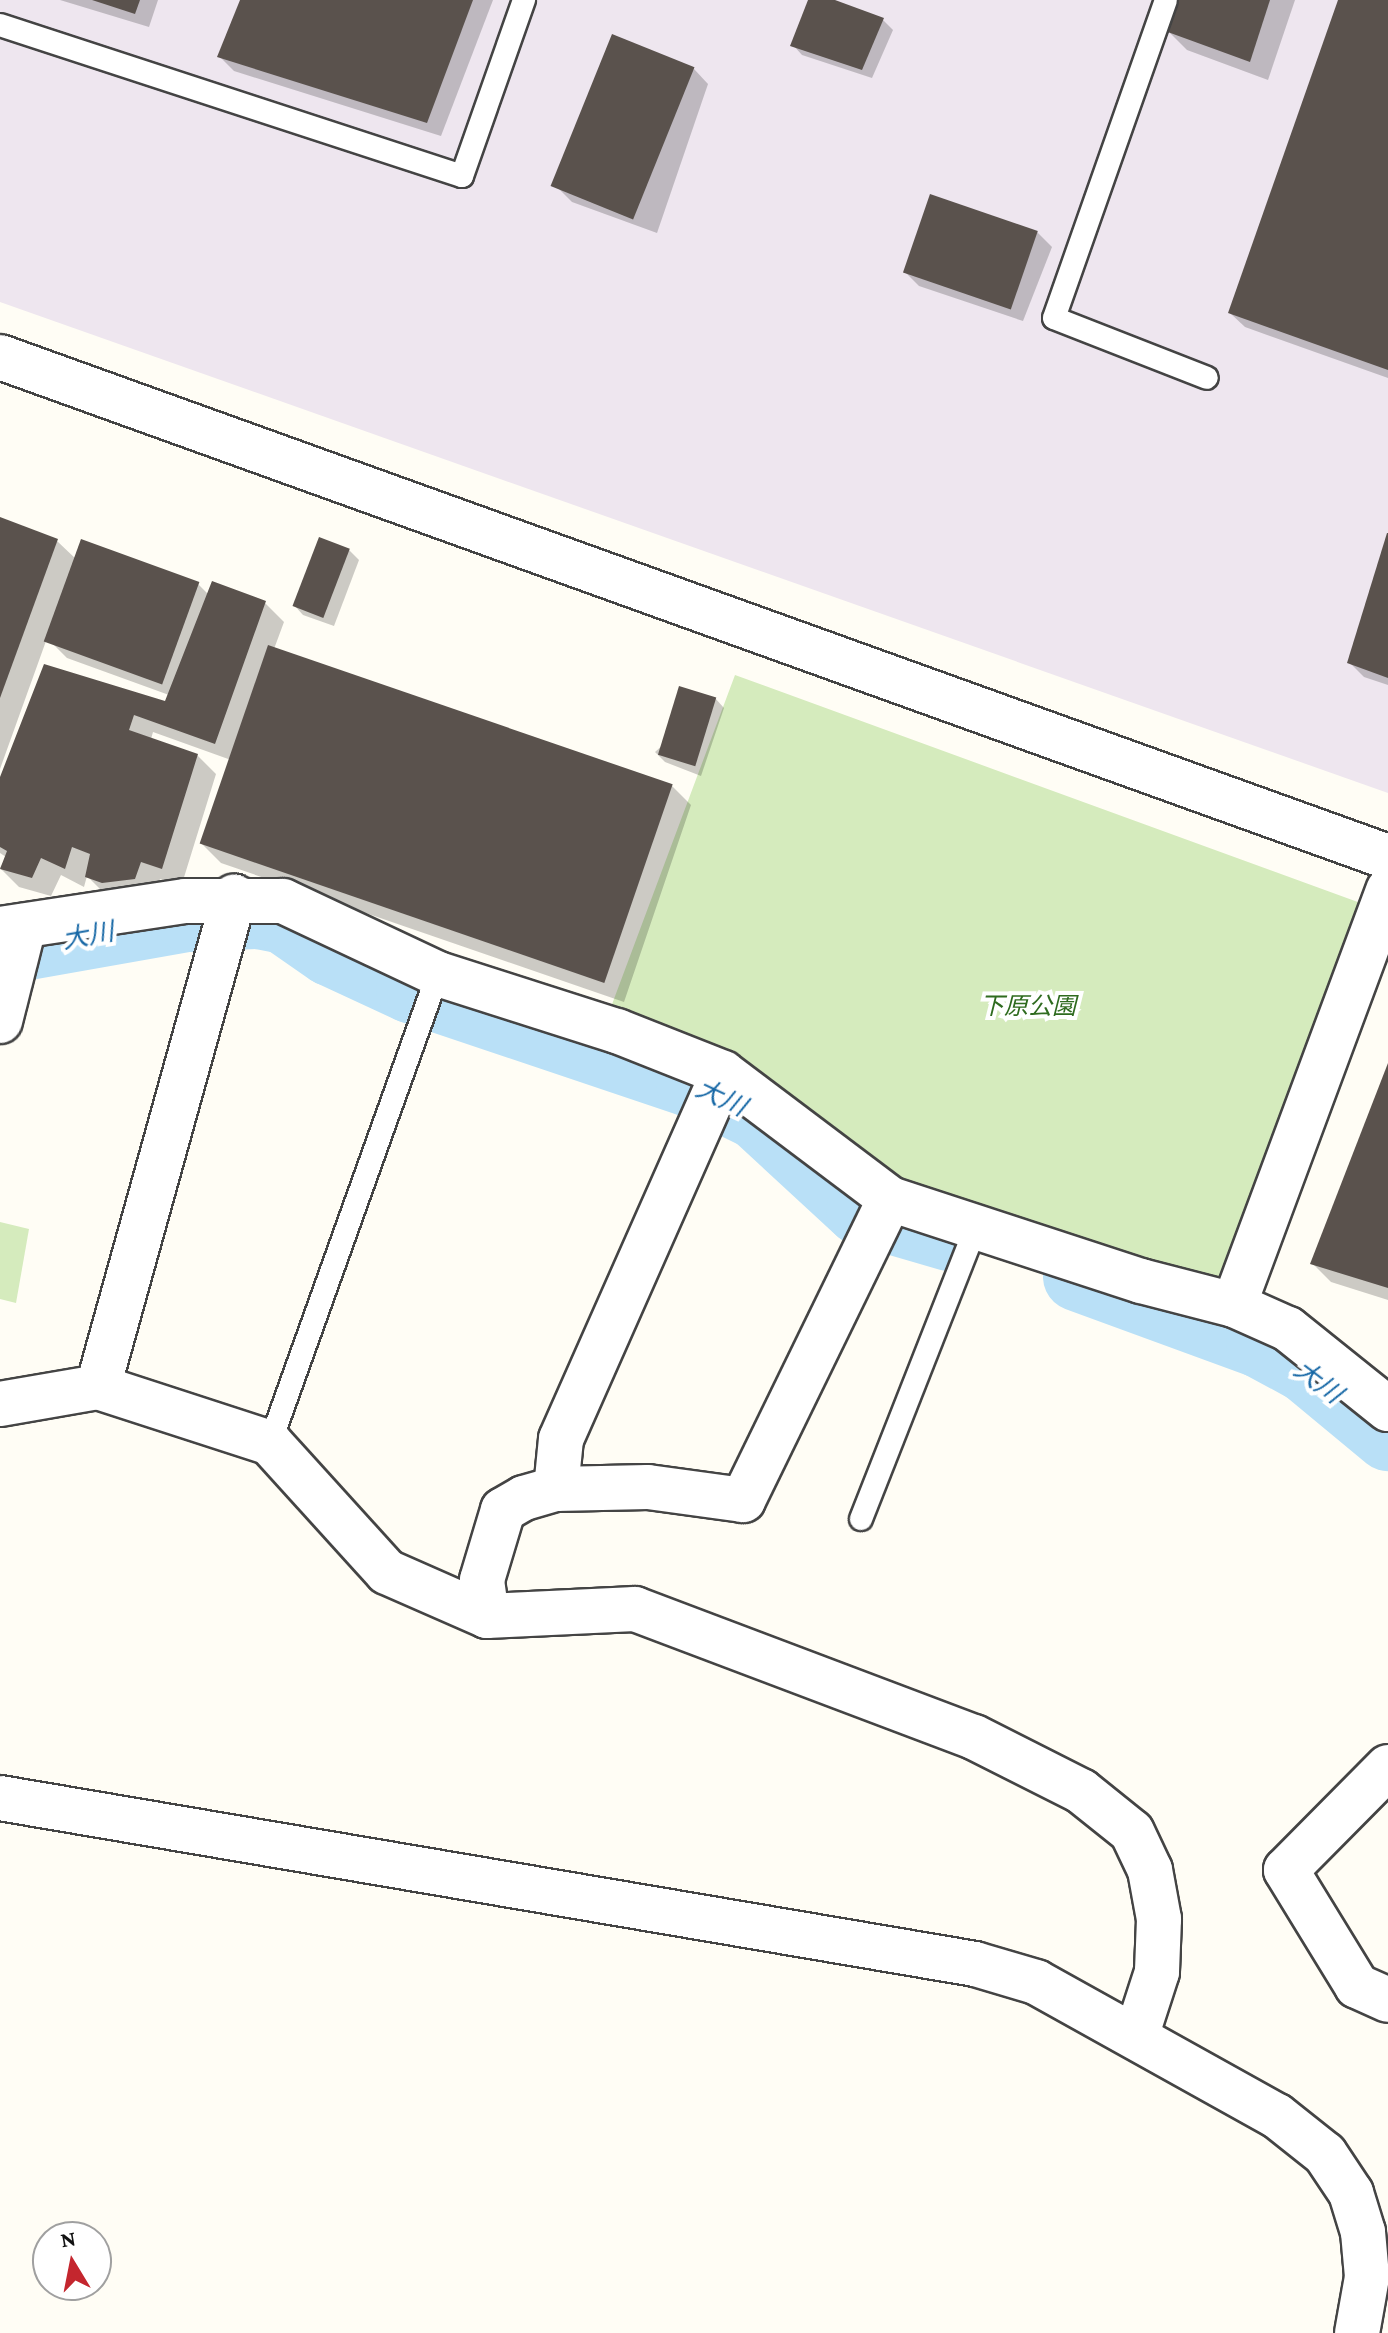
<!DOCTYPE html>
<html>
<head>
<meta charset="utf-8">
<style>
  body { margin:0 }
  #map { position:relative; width:1388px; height:2333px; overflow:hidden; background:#fffdf5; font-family:"Crimson Pro","Noto Sans JP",serif }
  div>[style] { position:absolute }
  .industrial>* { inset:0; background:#eee6ef }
  .green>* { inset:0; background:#d5ebbd }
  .shadow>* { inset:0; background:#0003 }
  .river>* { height:68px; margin:-34px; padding:0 34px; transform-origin:34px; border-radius:34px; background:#b9e0f7 }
  .building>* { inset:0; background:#5a524d; transform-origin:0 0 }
  .roads { filter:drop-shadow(2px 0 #444) drop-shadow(-2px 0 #444) drop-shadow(0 2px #444) drop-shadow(0 -2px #444) }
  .service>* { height:22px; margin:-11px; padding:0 11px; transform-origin:11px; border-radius:11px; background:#fff }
  .minor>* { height:44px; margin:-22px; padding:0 22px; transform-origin:22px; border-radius:22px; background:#fff }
  .tertiary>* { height:44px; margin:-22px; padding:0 22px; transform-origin:22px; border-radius:22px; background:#fff }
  span { translate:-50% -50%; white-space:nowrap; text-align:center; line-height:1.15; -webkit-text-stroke:8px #fff; paint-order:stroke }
  .park-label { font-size:24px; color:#2f6b1f; font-style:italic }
  .water-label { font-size:26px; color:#1768a6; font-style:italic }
  .north { position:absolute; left:32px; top:2221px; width:80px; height:80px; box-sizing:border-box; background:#fff; border:2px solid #a0a0a0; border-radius:50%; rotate:350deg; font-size:22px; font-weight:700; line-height:32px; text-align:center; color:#111 }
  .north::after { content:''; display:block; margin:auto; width:28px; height:36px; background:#c4262e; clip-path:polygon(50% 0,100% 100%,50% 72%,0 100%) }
</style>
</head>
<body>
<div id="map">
  <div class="industrial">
    <i style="clip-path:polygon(0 0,1388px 0,1388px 793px,0 302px)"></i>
  </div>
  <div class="green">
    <i style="clip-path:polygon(735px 675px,1366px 905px,1222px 1285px,953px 1203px,859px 1159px,823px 1120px,752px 1070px,608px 1015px)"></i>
    <i style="clip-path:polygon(0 1222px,29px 1229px,16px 1303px,0 1299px)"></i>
  </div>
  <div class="shadow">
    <i style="clip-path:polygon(60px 0,158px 0,149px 27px)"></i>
    <i style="clip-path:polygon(242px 0,493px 0,441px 136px,234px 71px,220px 57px)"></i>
    <i style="clip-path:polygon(810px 0,829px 0,883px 20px,893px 30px,872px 78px,802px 55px,793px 45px)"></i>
    <i style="clip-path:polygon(1179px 0,1295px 0,1268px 80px,1187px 50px,1168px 31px)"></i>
    <i style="clip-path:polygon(1341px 0,1388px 0,1388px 378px,1245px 327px,1230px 313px)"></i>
    <i style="clip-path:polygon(694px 69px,708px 84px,657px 233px,572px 202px,558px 188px)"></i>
    <i style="clip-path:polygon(1037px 232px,1052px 247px,1023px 321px,919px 286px,905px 272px)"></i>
    <i style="clip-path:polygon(0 519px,57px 541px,77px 560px,82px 542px,198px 584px,209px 595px,265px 603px,284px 622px,274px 649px,672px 786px,691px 805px,624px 1002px,221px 863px,202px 844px,231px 760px,153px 732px,151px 739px,197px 755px,216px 774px,181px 887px,160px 879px,153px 897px,106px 895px,87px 876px,84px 887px,61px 875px,51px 896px,19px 887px,0 868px,6px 857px,0 853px,0 783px,45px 667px,166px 703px,169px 695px,67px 658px,53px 644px,64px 591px,0 769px)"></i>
    <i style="clip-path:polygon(1388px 539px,1388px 685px,1364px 677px,1349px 662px)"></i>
    <i style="clip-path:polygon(349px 550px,359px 560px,334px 626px,303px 615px,294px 605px)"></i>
    <i style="clip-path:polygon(715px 698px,724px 708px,701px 776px,665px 762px,655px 752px)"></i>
    <i style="clip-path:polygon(1388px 1068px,1388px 1300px,1331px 1282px,1313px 1264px)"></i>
  </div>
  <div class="river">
    <i style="left:0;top:951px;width:191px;rotate:-10deg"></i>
    <i style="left:188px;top:918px;width:70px;rotate:-2.5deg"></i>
    <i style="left:258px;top:915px;width:26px;rotate:11deg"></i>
    <i style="left:284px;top:920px;width:56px;rotate:34.8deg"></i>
    <i style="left:330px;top:952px;width:88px;rotate:24.8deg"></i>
    <i style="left:410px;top:989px;width:295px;rotate:18.6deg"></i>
    <i style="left:690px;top:1083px;width:75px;rotate:26.2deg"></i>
    <i style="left:757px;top:1116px;width:140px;rotate:42.7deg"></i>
    <i style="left:860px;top:1211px;width:93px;rotate:16.3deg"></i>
    <i style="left:1077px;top:1277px;width:195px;rotate:20.1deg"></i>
    <i style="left:1260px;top:1344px;width:52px;rotate:28.5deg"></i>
    <i style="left:1306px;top:1369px;width:107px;rotate:39.7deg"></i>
  </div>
  <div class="building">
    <i style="clip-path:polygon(92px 0,140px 0,135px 14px)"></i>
    <i style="clip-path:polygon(240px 0,473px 0,427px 123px,217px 57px)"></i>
    <i style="clip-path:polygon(808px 0,835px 0,884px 18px,862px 70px,790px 46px)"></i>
    <i style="clip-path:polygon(1177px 0,1270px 0,1250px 62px,1165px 31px)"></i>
    <i style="clip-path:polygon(1338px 0,1388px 0,1388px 370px,1228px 313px)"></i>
    <i style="left:612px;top:34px;width:89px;height:164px;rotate:22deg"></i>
    <i style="left:930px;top:194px;width:114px;height:83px;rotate:19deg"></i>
    <i style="clip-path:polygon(0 517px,58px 539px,0 698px)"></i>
    <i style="clip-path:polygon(1387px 533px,1388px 533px,1388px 678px,1347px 663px)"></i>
    <i style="left:319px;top:537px;width:33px;height:74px;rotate:21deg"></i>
    <i style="left:81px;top:539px;width:126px;height:109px;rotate:20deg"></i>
    <i style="clip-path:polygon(212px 581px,266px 601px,215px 744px,134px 715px,129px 730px,198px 754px,162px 869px,141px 862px,135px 879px,102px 883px,85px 877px,90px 854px,72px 847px,65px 869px,41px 858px,32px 878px,0 869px,7px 851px,0 847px,0 777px,44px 664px,165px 701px)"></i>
    <i style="left:268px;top:645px;width:428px;height:210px;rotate:19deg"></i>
    <i style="left:679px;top:686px;width:39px;height:72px;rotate:17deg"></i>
    <i style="clip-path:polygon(1388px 1063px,1388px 1288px,1310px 1264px)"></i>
  </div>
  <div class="roads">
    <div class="service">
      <i style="left:1166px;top:0;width:337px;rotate:109.4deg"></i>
      <i style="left:1054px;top:318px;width:164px;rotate:21.4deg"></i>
      <i style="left:0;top:25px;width:486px;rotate:18.1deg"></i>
      <i style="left:462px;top:176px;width:187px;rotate:-70.6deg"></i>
      <i style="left:270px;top:1443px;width:498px;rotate:-70.3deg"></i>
      <i style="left:861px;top:1519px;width:316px;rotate:-68.5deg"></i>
    </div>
    <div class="minor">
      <i style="left:0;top:929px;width:187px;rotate:-8.6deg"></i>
      <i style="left:185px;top:901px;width:98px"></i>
      <i style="left:283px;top:901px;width:171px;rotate:25.2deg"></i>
      <i style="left:438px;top:974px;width:188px;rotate:17.7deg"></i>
      <i style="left:617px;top:1031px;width:114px;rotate:21.6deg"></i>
      <i style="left:723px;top:1073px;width:209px;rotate:37deg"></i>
      <i style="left:890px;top:1199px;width:264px;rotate:18.1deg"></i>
      <i style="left:1141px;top:1281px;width:96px;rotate:14.5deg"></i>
      <i style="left:1234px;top:1305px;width:59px;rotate:24deg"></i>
      <i style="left:1288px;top:1329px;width:128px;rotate:38.7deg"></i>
      <i style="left:0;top:1021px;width:98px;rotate:-75.8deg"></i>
      <i style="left:1234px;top:1305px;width:443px;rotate:-69.6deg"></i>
      <i style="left:98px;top:1387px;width:509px;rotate:-74.49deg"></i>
      <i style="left:0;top:1404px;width:99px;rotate:-9.8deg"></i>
      <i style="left:98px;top:1387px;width:181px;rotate:18deg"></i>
      <i style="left:270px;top:1443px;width:174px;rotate:47.8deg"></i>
      <i style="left:387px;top:1572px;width:109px;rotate:23.7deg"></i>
      <i style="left:487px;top:1616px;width:148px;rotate:-2.7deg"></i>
      <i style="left:635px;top:1609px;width:362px;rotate:20.7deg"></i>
      <i style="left:974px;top:1737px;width:120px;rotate:26.8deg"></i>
      <i style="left:1081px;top:1791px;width:65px;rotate:38.8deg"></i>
      <i style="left:1132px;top:1832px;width:42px;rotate:64.7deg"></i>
      <i style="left:1150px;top:1870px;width:50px;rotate:79.6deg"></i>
      <i style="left:1159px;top:1919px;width:53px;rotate:92.2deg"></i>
      <i style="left:1157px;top:1972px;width:65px;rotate:107.9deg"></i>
      <i style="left:556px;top:1489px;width:50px;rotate:-84.3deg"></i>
      <i style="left:561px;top:1439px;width:400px;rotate:-66.1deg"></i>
      <i style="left:487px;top:1616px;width:36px;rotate:-98deg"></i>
      <i style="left:482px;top:1580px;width:73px;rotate:-73.3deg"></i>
      <i style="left:503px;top:1510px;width:24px;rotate:-30deg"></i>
      <i style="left:524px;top:1498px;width:33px;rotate:-16deg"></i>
      <i style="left:556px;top:1489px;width:92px;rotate:-1.2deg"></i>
      <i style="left:648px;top:1487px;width:96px;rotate:7.8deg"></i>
      <i style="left:743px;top:1500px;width:335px;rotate:-64deg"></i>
      <i style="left:1388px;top:1767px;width:145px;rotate:134.7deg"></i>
      <i style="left:1286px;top:1870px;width:136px;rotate:58.5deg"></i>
      <i style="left:1357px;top:1986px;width:34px;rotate:24deg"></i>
      <i style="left:0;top:1798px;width:989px;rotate:9.66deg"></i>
      <i style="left:975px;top:1964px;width:64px;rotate:16.4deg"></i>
      <i style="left:1036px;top:1982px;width:276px;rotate:29.1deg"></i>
      <i style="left:1277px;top:2116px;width:61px;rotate:38.4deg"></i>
      <i style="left:1325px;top:2154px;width:47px;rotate:56.3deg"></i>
      <i style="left:1351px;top:2193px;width:41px;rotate:72.9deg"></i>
      <i style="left:1363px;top:2232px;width:45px;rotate:84.9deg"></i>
      <i style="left:1367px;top:2277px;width:57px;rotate:100.1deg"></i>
    </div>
    <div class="tertiary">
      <i style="left:0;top:357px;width:1475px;rotate:19.81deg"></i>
    </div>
  </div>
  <div class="park-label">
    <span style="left:1028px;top:1006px">下原公園</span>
  </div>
  <div class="water-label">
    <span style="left:88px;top:936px;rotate:-10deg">大川</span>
    <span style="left:721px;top:1098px;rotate:25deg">大川</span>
    <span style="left:1318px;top:1382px;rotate:37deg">大川</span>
  </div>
  <div class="north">N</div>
</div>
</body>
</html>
